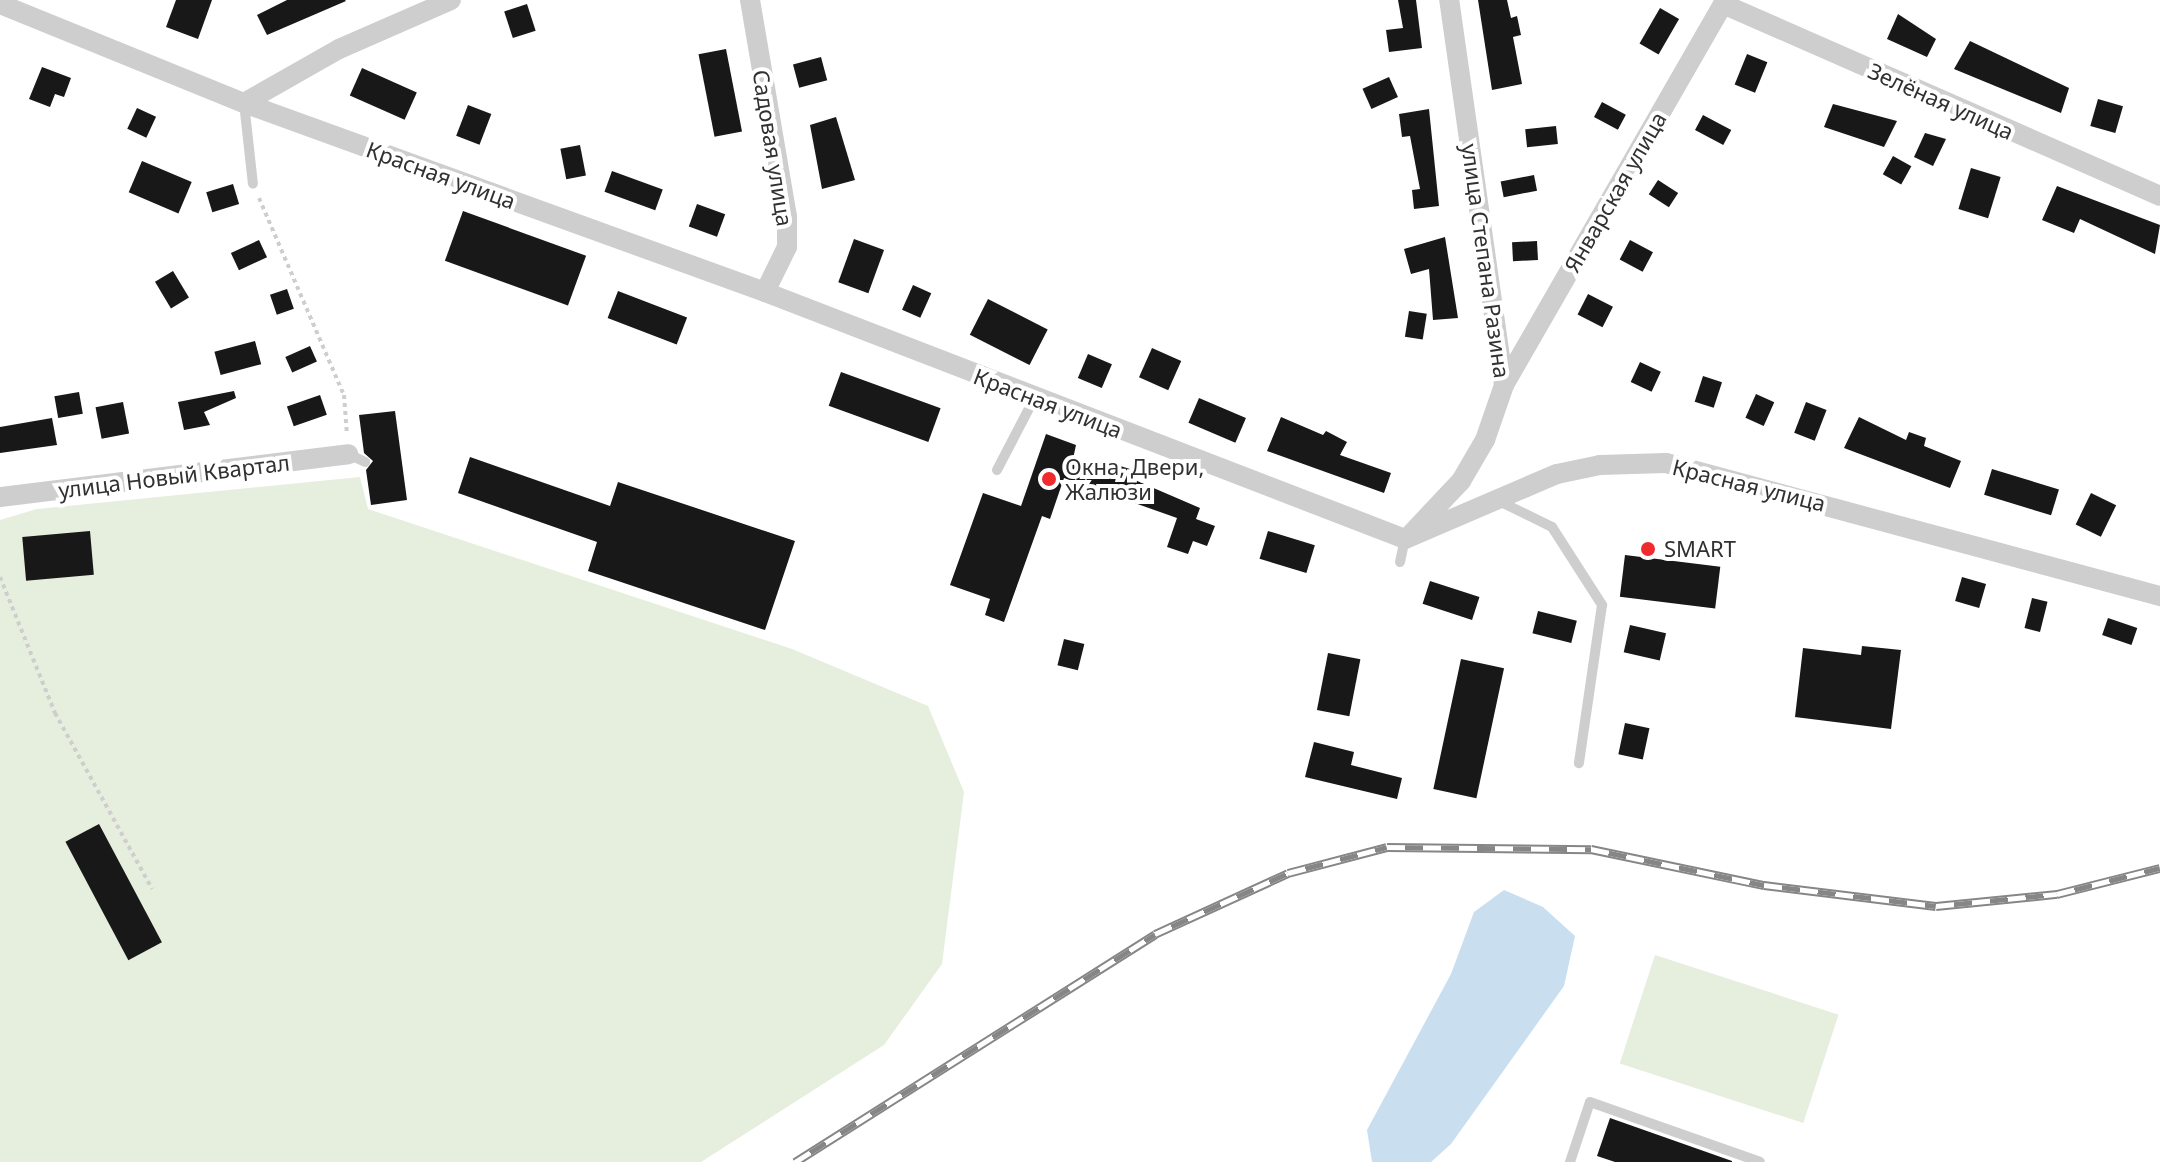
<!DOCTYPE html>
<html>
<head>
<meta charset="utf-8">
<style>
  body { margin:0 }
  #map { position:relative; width:2160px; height:1162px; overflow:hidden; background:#fff; font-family:"Noto Sans",sans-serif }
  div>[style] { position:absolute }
  .green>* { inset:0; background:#e6eede; transform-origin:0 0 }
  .water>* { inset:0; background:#c9deef }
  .building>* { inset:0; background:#181818; transform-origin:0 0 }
  .path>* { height:4px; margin-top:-2px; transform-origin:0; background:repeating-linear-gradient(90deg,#cecece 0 4px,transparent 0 8px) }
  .lane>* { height:10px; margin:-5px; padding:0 5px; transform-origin:5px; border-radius:5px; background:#cecece }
  .street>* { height:20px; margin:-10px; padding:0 10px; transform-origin:10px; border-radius:10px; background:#cecece }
  .rail>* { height:9px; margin-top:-4.5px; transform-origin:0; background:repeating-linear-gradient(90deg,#fff 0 18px,#868686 0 36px); box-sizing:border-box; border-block:2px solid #868686 }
  .dots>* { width:22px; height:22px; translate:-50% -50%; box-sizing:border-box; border:4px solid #fff; border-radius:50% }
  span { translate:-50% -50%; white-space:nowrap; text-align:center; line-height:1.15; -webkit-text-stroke:8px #fff; paint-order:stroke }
  .street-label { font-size:22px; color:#313131 }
  .poi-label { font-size:22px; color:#313131 }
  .left { translate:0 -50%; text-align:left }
</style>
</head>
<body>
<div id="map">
  <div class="green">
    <i style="clip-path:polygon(360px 477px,368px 509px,792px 649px,928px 706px,964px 792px,942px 964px,884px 1045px,701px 1162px,0 1162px,0 520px,37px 509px)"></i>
    <i style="left:1655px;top:955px;width:193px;height:114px;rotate:18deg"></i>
  </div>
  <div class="water">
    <i style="clip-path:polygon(1504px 890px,1543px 907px,1575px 936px,1564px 986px,1451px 1144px,1431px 1162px,1372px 1162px,1367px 1130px,1451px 974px,1474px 912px)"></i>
  </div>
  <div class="building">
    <i style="clip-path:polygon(176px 0,212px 0,198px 39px,166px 27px)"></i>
    <i style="clip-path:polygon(287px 0,345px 0,346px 1px,267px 35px,257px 15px)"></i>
    <i style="clip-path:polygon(1398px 0,1416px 0,1422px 48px,1389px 52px,1386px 30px,1403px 28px)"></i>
    <i style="clip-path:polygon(1478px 0,1507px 0,1511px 18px,1517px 16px,1521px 35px,1513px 37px,1522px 84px,1492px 90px)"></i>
    <i style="left:527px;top:4px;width:28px;height:24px;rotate:72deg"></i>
    <i style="left:1660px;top:8px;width:22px;height:41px;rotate:30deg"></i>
    <i style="clip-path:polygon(1898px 14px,1936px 39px,1927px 57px,1887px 39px)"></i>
    <i style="clip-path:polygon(1970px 41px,2069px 88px,2061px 113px,1954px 69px)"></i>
    <i style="left:726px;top:49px;width:84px;height:28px;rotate:79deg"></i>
    <i style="left:1747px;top:54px;width:22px;height:33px;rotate:22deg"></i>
    <i style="left:821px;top:57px;width:24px;height:29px;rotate:75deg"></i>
    <i style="clip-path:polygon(42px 67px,71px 78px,64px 97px,55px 94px,50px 107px,29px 99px)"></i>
    <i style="left:362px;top:68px;width:60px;height:30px;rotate:24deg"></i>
    <i style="left:1389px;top:77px;width:22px;height:29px;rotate:66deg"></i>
    <i style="left:2098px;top:99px;width:26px;height:28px;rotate:16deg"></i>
    <i style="left:1602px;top:102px;width:27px;height:17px;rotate:28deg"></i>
    <i style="clip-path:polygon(1833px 104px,1897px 121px,1884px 147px,1824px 127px)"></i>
    <i style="left:468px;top:105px;width:25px;height:33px;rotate:21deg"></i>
    <i style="left:137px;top:108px;width:21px;height:23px;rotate:25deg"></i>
    <i style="clip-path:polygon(1429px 109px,1439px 206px,1414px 209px,1412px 190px,1420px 189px,1410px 136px,1402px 137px,1399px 114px)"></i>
    <i style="left:1703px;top:115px;width:32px;height:17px;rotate:28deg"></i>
    <i style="clip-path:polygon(836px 117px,855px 180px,822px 189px,810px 125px)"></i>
    <i style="left:1556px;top:126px;width:18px;height:31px;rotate:84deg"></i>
    <i style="clip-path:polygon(1925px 133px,1946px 139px,1933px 166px,1914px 157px)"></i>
    <i style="left:580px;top:145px;width:31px;height:20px;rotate:79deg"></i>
    <i style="left:1893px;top:156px;width:21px;height:21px;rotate:29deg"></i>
    <i style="left:142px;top:161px;width:54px;height:34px;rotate:23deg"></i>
    <i style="left:1971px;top:168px;width:31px;height:43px;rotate:17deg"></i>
    <i style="left:612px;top:171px;width:54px;height:22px;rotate:20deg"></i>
    <i style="left:1534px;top:175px;width:16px;height:34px;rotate:79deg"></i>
    <i style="left:1658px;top:180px;width:24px;height:17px;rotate:33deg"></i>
    <i style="left:233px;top:184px;width:21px;height:28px;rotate:73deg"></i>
    <i style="clip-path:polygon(2057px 186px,2160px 225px,2155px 254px,2080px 219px,2074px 233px,2042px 220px)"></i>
    <i style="left:697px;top:204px;width:30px;height:24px;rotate:20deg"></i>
    <i style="left:463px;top:211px;width:131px;height:53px;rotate:20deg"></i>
    <i style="clip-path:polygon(1445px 237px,1458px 318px,1433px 320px,1429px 269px,1411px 274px,1404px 249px)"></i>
    <i style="left:854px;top:239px;width:32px;height:46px;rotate:20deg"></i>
    <i style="left:259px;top:240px;width:19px;height:31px;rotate:65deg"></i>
    <i style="left:1630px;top:240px;width:26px;height:22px;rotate:28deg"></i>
    <i style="left:1537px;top:241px;width:19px;height:25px;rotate:87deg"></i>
    <i style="left:173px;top:271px;width:31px;height:21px;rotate:59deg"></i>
    <i style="left:913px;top:285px;width:20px;height:27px;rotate:24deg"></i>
    <i style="left:287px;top:289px;width:21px;height:18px;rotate:71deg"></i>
    <i style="left:618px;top:291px;width:74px;height:29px;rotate:21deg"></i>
    <i style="left:1588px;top:294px;width:28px;height:23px;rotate:27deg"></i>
    <i style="left:988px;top:299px;width:67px;height:40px;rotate:27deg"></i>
    <i style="left:1409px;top:311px;width:18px;height:26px;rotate:9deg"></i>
    <i style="left:255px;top:341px;width:24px;height:42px;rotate:75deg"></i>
    <i style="left:310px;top:346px;width:17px;height:27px;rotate:66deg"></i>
    <i style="left:1152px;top:348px;width:32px;height:32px;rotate:24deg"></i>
    <i style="left:1088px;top:354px;width:26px;height:26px;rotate:23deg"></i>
    <i style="left:1640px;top:362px;width:23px;height:22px;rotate:25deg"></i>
    <i style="left:841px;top:372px;width:106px;height:36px;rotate:20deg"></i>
    <i style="left:1703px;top:376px;width:20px;height:27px;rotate:18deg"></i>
    <i style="clip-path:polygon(234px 391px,236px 398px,204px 412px,210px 425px,184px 430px,178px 402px)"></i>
    <i style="left:79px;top:392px;width:22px;height:25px;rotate:80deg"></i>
    <i style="left:1756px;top:394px;width:20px;height:26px;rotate:24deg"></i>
    <i style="left:320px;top:395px;width:21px;height:35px;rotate:71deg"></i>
    <i style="left:1199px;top:398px;width:51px;height:27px;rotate:23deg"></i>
    <i style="left:123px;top:402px;width:32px;height:28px;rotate:79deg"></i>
    <i style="left:1806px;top:402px;width:22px;height:33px;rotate:21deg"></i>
    <i style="clip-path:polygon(395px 411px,407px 500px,371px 505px,366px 470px,373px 461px,364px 453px,359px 415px)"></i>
    <i style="clip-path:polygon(1281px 417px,1323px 435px,1326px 431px,1347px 442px,1340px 455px,1391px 473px,1384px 493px,1267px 451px)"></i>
    <i style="clip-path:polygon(1859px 417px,1906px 440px,1909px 432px,1926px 438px,1924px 446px,1961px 461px,1950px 488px,1844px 448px)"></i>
    <i style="clip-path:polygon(52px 418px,57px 445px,0 453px,0 427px)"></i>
    <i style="clip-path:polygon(1046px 434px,1076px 445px,1073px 459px,1101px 470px,1104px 461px,1130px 469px,1128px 477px,1200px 508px,1196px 519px,1215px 526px,1207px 546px,1193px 541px,1188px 554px,1167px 547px,1177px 518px,1064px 478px,1050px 519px,1042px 516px,1004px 622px,985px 615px,990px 599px,950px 585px,983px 493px,1021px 506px)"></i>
    <i style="clip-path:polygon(470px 457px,610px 506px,618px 482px,795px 541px,765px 630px,588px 571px,597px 542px,458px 493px)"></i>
    <i style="left:1992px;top:469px;width:70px;height:27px;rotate:17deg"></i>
    <i style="left:2091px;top:493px;width:28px;height:35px;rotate:26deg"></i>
    <i style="left:90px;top:531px;width:44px;height:68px;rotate:85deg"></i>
    <i style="left:1268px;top:531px;width:49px;height:29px;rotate:17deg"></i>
    <i style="left:1625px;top:555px;width:96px;height:42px;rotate:7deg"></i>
    <i style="left:1962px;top:577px;width:25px;height:25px;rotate:16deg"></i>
    <i style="left:1430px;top:581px;width:52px;height:24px;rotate:18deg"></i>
    <i style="left:2032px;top:598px;width:16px;height:31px;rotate:14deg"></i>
    <i style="left:1538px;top:611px;width:40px;height:23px;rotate:14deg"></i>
    <i style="left:2108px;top:618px;width:31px;height:18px;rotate:19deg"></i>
    <i style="left:1630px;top:625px;width:37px;height:28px;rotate:13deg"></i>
    <i style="left:1064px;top:639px;width:21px;height:27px;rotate:14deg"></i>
    <i style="clip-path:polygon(1862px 646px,1901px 650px,1891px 729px,1795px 717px,1803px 648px,1861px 655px)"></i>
    <i style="left:1328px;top:653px;width:33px;height:58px;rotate:11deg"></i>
    <i style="left:1461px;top:659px;width:44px;height:133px;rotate:12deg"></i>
    <i style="left:1625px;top:723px;width:25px;height:32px;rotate:12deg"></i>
    <i style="clip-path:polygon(1314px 742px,1354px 752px,1351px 765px,1402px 778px,1397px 799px,1305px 777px)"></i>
    <i style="left:99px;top:824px;width:134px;height:38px;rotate:62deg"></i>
    <i style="clip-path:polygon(1610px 1118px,1732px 1161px,1732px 1162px,1615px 1162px,1597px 1156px)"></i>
  </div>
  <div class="path">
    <i style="left:259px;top:198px;width:215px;rotate:66.7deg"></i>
    <i style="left:344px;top:395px;width:40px;rotate:85.7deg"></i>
    <i style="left:0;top:577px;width:147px;rotate:68deg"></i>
    <i style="left:55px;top:713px;width:201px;rotate:61.1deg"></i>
  </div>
  <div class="lane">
    <i style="left:244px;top:103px;width:81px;rotate:83.7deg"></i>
    <i style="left:348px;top:454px;width:19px;rotate:25deg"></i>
    <i style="left:997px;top:470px;width:80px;rotate:-62.5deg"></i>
    <i style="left:1499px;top:501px;width:59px;rotate:26.1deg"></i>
    <i style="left:1552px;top:527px;width:93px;rotate:57.3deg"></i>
    <i style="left:1602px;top:605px;width:160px;rotate:98.3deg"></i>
    <i style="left:1400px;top:562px;width:24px;rotate:-78deg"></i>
    <i style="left:1570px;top:1162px;width:63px;rotate:-71.6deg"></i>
    <i style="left:1590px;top:1102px;width:180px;rotate:19.4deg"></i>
  </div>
  <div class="street">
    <i style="left:750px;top:0;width:219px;rotate:80.3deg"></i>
    <i style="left:787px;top:216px;width:31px;rotate:90deg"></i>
    <i style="left:787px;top:247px;width:50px;rotate:116.1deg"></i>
    <i style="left:0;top:4px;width:263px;rotate:22.1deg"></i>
    <i style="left:244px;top:103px;width:554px;rotate:19.94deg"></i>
    <i style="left:765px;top:292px;width:686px;rotate:21.1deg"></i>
    <i style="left:1405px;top:539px;width:165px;rotate:-23.2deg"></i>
    <i style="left:1557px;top:474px;width:44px;rotate:-11.8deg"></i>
    <i style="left:1600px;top:465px;width:66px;rotate:-1.7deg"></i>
    <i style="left:1666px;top:463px;width:512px;rotate:15.07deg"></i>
    <i style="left:1723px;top:4px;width:477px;rotate:23.7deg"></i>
    <i style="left:244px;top:103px;width:109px;rotate:-29.6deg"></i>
    <i style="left:339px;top:49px;width:122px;rotate:-23.6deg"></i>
    <i style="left:1504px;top:385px;width:444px;rotate:-60.1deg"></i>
    <i style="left:0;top:497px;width:351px;rotate:-7deg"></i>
    <i style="left:1411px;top:534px;width:73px;rotate:-46.7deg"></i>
    <i style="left:1461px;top:481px;width:48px;rotate:-59.7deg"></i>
    <i style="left:1485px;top:440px;width:58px;rotate:-70.9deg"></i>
    <i style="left:1504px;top:385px;width:389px;rotate:-98.1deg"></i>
  </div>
  <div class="rail">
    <i style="left:795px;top:1162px;width:426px;rotate:-32.3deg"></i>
    <i style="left:1155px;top:934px;width:146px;rotate:-24.6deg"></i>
    <i style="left:1288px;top:873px;width:102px;rotate:-14.7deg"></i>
    <i style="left:1387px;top:847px;width:204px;rotate:0.6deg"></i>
    <i style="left:1591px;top:849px;width:177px;rotate:11.8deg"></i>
    <i style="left:1764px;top:885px;width:173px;rotate:7deg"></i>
    <i style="left:1936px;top:906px;width:122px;rotate:-5.7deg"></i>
    <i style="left:2057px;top:894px;width:106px;rotate:-14.2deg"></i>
  </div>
  <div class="dots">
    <i style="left:1049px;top:479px;background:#f02b2d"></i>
    <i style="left:1648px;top:549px;background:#f02b2d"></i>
  </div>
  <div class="street-label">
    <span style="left:1941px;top:101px;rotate:24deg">Зелёная улица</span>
    <span style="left:773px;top:148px;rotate:81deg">Садовая улица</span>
    <span style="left:441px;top:175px;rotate:20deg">Красная улица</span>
    <span style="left:1615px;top:192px;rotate:-60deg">Январская улица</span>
    <span style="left:1486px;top:261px;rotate:82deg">улица Степана Разина</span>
    <span style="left:1048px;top:403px;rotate:21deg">Красная улица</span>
    <span style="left:174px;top:476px;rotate:-7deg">улица Новый Квартал</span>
    <span style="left:1749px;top:485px;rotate:14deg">Красная улица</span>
  </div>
  <div class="poi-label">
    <span class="left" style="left:1065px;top:479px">Окна, Двери,<br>Жалюзи</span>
    <span class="left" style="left:1664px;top:549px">SMART</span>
  </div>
</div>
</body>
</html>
